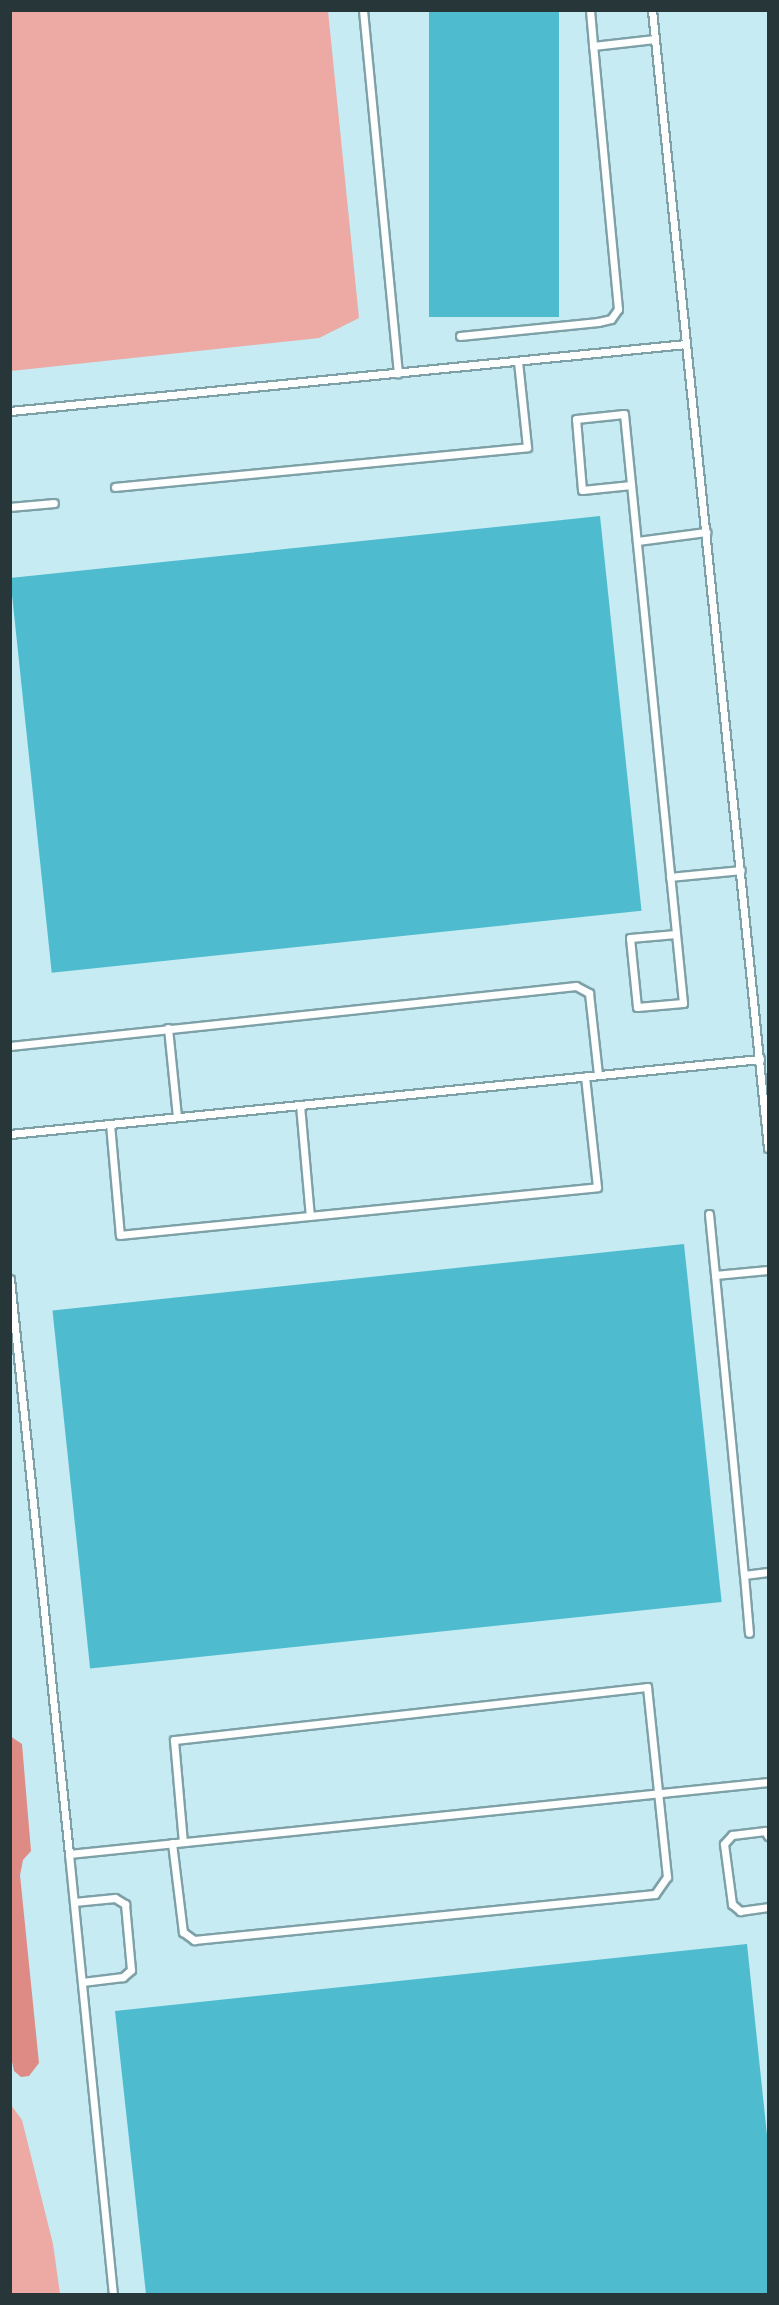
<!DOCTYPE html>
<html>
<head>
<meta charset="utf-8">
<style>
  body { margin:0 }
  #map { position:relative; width:779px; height:2305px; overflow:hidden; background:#c6ebf2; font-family:Merriweather,serif }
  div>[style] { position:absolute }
  .green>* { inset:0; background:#eda9a3 }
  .water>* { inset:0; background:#dd8b84 }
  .building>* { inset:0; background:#4ebcce; transform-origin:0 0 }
  .roads { filter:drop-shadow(2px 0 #7ea1a8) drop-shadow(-2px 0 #7ea1a8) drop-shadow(0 2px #7ea1a8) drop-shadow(0 -2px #7ea1a8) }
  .lane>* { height:7px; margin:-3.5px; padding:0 3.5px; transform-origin:3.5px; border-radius:3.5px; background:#fff }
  span { translate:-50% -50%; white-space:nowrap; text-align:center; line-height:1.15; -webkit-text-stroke:6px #c6ebf2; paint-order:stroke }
  .frame { position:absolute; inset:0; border:12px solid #273639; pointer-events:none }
</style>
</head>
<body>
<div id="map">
  <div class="green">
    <i style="clip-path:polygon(10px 11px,328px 11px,359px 318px,319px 338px,11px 371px)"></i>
    <i style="clip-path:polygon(11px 2105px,22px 2120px,53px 2244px,60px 2294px,11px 2294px)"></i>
  </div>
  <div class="water">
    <i style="clip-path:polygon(10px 1736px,22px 1744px,31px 1851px,23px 1860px,20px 1875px,39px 2063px,29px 2076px,21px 2077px,14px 2071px,11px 2057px)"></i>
  </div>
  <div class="building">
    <i style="left:429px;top:10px;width:130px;height:307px"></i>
    <i style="left:600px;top:516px;width:397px;height:593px;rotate:84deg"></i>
    <i style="left:684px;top:1244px;width:360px;height:635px;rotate:84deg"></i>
    <i style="clip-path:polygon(747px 1944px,768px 2145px,768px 2294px,146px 2294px,115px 2011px)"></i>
  </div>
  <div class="roads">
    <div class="lane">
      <i style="left:363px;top:10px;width:365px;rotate:84.5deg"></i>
      <i style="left:590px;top:10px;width:36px;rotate:85deg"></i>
      <i style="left:652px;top:10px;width:1144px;rotate:84.18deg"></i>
      <i style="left:460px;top:336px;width:139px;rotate:-5.8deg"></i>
      <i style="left:598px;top:322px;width:13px;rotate:-13deg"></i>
      <i style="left:611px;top:319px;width:12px;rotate:-55deg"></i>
      <i style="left:618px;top:309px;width:264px;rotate:-95.4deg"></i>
      <i style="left:593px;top:46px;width:62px;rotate:-6.4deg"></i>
      <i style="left:10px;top:411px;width:679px;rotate:-5.66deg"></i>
      <i style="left:631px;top:485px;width:49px;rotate:174.2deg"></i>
      <i style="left:582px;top:490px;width:71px;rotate:-94.8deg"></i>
      <i style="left:576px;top:419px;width:48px;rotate:-5.9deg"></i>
      <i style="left:624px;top:414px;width:592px;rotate:84.28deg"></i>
      <i style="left:683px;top:1003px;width:46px;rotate:175deg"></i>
      <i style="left:637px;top:1007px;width:69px;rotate:-95.8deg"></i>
      <i style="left:630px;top:938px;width:46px;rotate:-5deg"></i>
      <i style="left:115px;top:487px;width:414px;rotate:-5.5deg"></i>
      <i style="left:527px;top:447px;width:86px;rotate:-96deg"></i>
      <i style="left:10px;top:507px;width:44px;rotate:-5.2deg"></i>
      <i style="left:637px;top:541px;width:70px;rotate:-7.4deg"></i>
      <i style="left:670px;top:877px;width:71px;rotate:-5.6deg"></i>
      <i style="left:168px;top:1028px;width:89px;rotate:84.2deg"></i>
      <i style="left:10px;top:1046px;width:569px;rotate:-6.05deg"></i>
      <i style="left:576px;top:986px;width:15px;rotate:28deg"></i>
      <i style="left:589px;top:993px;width:82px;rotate:83.7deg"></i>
      <i style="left:300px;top:1105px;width:111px;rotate:84.9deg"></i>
      <i style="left:110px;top:1124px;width:111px;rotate:84.9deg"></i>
      <i style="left:120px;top:1235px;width:479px;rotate:-5.7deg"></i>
      <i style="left:597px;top:1187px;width:111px;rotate:-96.2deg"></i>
      <i style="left:10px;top:1134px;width:754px;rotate:-5.71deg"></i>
      <i style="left:709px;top:1214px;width:61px;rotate:84.4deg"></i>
      <i style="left:715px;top:1275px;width:53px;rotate:-5.4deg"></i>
      <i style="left:715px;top:1275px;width:301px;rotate:84.5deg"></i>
      <i style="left:744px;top:1575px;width:24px;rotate:-7deg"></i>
      <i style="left:10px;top:1279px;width:578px;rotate:84.14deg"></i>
      <i style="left:69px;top:1854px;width:703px;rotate:-5.88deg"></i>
      <i style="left:744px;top:1575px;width:58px;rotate:85.1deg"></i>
      <i style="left:768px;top:1836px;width:6px;rotate:-121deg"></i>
      <i style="left:765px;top:1831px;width:33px;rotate:173deg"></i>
      <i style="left:732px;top:1835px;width:12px;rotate:132deg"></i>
      <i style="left:724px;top:1844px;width:61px;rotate:82.4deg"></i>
      <i style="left:732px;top:1904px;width:11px;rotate:41deg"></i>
      <i style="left:740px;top:1911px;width:28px;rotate:-8deg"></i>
      <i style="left:172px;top:1843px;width:90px;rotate:83deg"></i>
      <i style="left:183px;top:1932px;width:14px;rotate:36deg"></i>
      <i style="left:194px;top:1940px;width:463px;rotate:-5.7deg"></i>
      <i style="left:655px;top:1894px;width:21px;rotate:-55deg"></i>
      <i style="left:667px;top:1877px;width:191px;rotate:-96deg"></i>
      <i style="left:647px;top:1687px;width:476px;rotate:173.6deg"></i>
      <i style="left:174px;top:1740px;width:102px;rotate:85deg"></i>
      <i style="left:69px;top:1854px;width:442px;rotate:84.3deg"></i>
      <i style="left:74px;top:1902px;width:41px;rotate:-5.6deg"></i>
      <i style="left:115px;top:1898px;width:12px;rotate:31deg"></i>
      <i style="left:125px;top:1904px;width:66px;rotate:84.8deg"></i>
      <i style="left:131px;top:1970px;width:11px;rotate:139deg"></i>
      <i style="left:123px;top:1977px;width:41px;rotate:173deg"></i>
    </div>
  </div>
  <div class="frame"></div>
</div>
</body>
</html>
